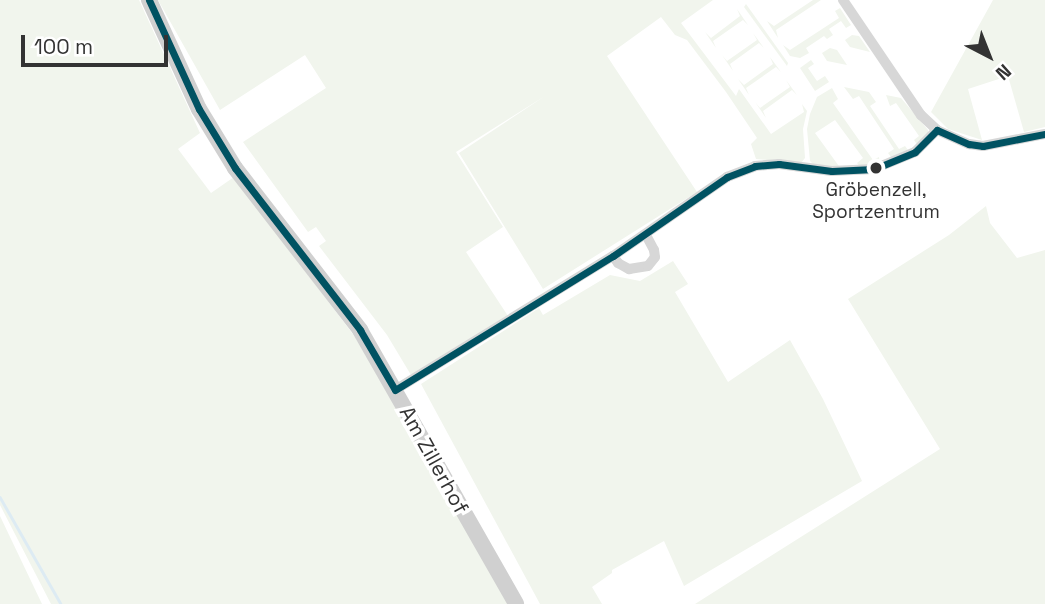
<!DOCTYPE html>
<html>
<head>
<meta charset="utf-8">
<style>
  body { margin:0 }
  #map { position:relative; width:1045px; height:604px; overflow:hidden; background:#fff; font-family:"Space Grotesk",sans-serif }
  div>[style] { position:absolute }
  .green>* { inset:0; background:#f1f5ed }
  .stream>* { height:2.5px; margin:-1.25px; padding:0 1.25px; transform-origin:1.25px; border-radius:1.25px; background:#ddebf3 }
  .street>* { height:10px; margin:-5px; padding:0 5px; transform-origin:5px; border-radius:5px; background:#d7d7d7 }
  .secondary>* { height:16px; margin:-8px; padding:0 8px; transform-origin:8px; border-radius:8px; background:#d0d0d0 }
  .bus-1>* { height:7px; margin:-3.5px; padding:0 3.5px; transform-origin:3.5px; border-radius:3.5px; background:#005262 }
  .dots>* { width:19px; height:19px; translate:-50% -50%; box-sizing:border-box; border:4px solid #fff; border-radius:50% }
  span { translate:-50% -50%; white-space:nowrap; text-align:center; line-height:1.15; -webkit-text-stroke:7px #fff; paint-order:stroke }
  .bus-label { font-size:19px; color:#333 }
  .street-label { font-size:21px; color:#333 }
  .north { position:absolute; left:954px; top:21px; width:70px; height:70px; -webkit-text-stroke:5px #fff; paint-order:stroke; rotate:138deg; font-size:19px; font-weight:700; line-height:28px; text-align:center; color:#333 }
  .north::after { content:''; display:block; margin:auto; width:24px; height:32px; background:#333; clip-path:polygon(50% 0,100% 100%,50% 72%,0 100%) }
  .scale { position:absolute; left:21px; top:35px; width:147px; height:32px; box-sizing:border-box; border:4px solid #333; border-top:0; padding-left:9px; font-size:21px; line-height:24px; white-space:nowrap; color:#333; -webkit-text-stroke:5px #fff; paint-order:stroke }
</style>
</head>
<body>
<div id="map">
  <div class="green">
    <i style="clip-path:polygon(0 0,139px 0,200px 133px,178px 149px,211px 193px,234px 177px,355px 337px,510px 604px,51px 604px,0 505px)"></i>
    <i style="clip-path:polygon(158px 0,713px 0,681px 23px,736px 96px,739px 89px,771px 134px,804px 112px,802px 104px,807px 111px,803px 129px,805px 158px,801px 163px,756px 159px,751px 144px,757px 138px,726px 92px,687px 40px,675px 35px,661px 17px,607px 56px,697px 192px,543px 289px,459px 153px,545px 96px,456px 152px,503px 227px,466px 252px,508px 316px,411px 375px,387px 335px,319px 246px,326px 241px,316px 227px,308px 232px,243px 142px,326px 88px,305px 55px,220px 110px)"></i>
    <i style="clip-path:polygon(813px 0,821px 0,776px 30px,778px 38px,767px 21px,774px 26px)"></i>
    <i style="clip-path:polygon(993px 0,1045px 0,1045px 127px,1024px 132px,1008px 76px,968px 89px,982px 140px,948px 129px,931px 112px)"></i>
    <i style="clip-path:polygon(746px 4px,788px 63px,787px 66px,744px 7px)"></i>
    <i style="clip-path:polygon(840px 8px,851px 25px,846px 28px,841px 21px,829px 29px,833px 35px,827px 39px,824px 36px,806px 48px,809px 53px,800px 58px,790px 56px,783px 45px,790px 50px,839px 18px,835px 11px)"></i>
    <i style="clip-path:polygon(737px 9px,748px 25px,743px 20px,713px 41px,716px 48px,705px 32px,711px 38px,740px 16px)"></i>
    <i style="clip-path:polygon(753px 33px,764px 48px,759px 43px,730px 64px,733px 71px,722px 55px,727px 61px,757px 40px)"></i>
    <i style="clip-path:polygon(852px 35px,859px 36px,870px 52px,850px 47px,845px 40px)"></i>
    <i style="clip-path:polygon(830px 48px,837px 50px,847px 65px,827px 61px,822px 53px)"></i>
    <i style="clip-path:polygon(770px 57px,781px 72px,776px 67px,746px 88px,749px 95px,738px 79px,744px 85px,773px 64px)"></i>
    <i style="clip-path:polygon(811px 60px,814px 64px,808px 68px,817px 81px,825px 76px,829px 82px,815px 91px,800px 68px)"></i>
    <i style="clip-path:polygon(786px 80px,797px 95px,792px 90px,763px 111px,766px 118px,755px 102px,760px 108px,790px 87px)"></i>
    <i style="clip-path:polygon(844px 87px,869px 92px,876px 102px,870px 106px,899px 149px,905px 146px,908px 150px,894px 161px,888px 153px,894px 149px,859px 96px,853px 99px)"></i>
    <i style="clip-path:polygon(832px 88px,838px 99px,833px 103px,873px 160px,879px 157px,880px 166px,861px 168px,857px 163px,863px 158px,835px 120px,815px 133px,841px 169px,850px 166px,853px 171px,841px 170px,814px 165px,810px 161px,807px 129px,810px 114px,817px 97px)"></i>
    <i style="clip-path:polygon(886px 95px,901px 98px,928px 130px,928px 137px,918px 146px,914px 140px,919px 136px,896px 103px,890px 106px)"></i>
    <i style="clip-path:polygon(986px 206px,990px 223px,1017px 258px,1045px 250px,1045px 604px,695px 604px,940px 449px,848px 299px,949px 235px)"></i>
    <i style="clip-path:polygon(673px 261px,688px 284px,675px 292px,728px 382px,790px 340px,823px 399px,862px 481px,684px 586px,664px 541px,612px 570px,612px 573px,592px 587px,602px 604px,540px 604px,421px 384px,539px 308px,543px 315px,610px 275px,640px 281px)"></i>
    <i style="clip-path:polygon(0 516px,42px 604px,0 604px)"></i>
  </div>
  <div class="stream">
    <i style="left:0;top:497px;width:123px;rotate:60.3deg"></i>
  </div>
  <div class="street">
    <i style="left:843px;top:0;width:139px;rotate:55.9deg"></i>
    <i style="left:921px;top:115px;width:22px;rotate:43deg"></i>
    <i style="left:937px;top:130px;width:35px;rotate:24deg"></i>
    <i style="left:969px;top:144px;width:14px;rotate:8deg"></i>
    <i style="left:983px;top:146px;width:63px;rotate:-11deg"></i>
    <i style="left:613px;top:256px;width:9px;rotate:54deg"></i>
    <i style="left:618px;top:263px;width:13px;rotate:29deg"></i>
    <i style="left:629px;top:269px;width:19px;rotate:-9deg"></i>
    <i style="left:648px;top:266px;width:11px;rotate:-52deg"></i>
    <i style="left:655px;top:257px;width:7px;rotate:-98deg"></i>
    <i style="left:654px;top:250px;width:17px;rotate:-118deg"></i>
    <i style="left:395px;top:390px;width:256px;rotate:-31.6deg"></i>
    <i style="left:613px;top:256px;width:139px;rotate:-34.7deg"></i>
    <i style="left:727px;top:177px;width:30px;rotate:-21deg"></i>
    <i style="left:755px;top:166px;width:24px;rotate:-5deg"></i>
    <i style="left:779px;top:164px;width:53px;rotate:7.5deg"></i>
    <i style="left:832px;top:171px;width:42px;rotate:-2.7deg"></i>
    <i style="left:874px;top:169px;width:44px;rotate:-22.5deg"></i>
    <i style="left:915px;top:152px;width:31px;rotate:-45deg"></i>
  </div>
  <div class="secondary">
    <i style="left:149px;top:0;width:120px;rotate:65.4deg"></i>
    <i style="left:199px;top:109px;width:69px;rotate:58.6deg"></i>
    <i style="left:235px;top:168px;width:205px;rotate:52.3deg"></i>
    <i style="left:360px;top:330px;width:315px;rotate:60.3deg"></i>
  </div>
  <div class="bus-1">
    <i style="left:149px;top:0;width:120px;rotate:65.4deg"></i>
    <i style="left:199px;top:109px;width:69px;rotate:58.6deg"></i>
    <i style="left:235px;top:168px;width:205px;rotate:52.3deg"></i>
    <i style="left:360px;top:330px;width:69px;rotate:59.7deg"></i>
    <i style="left:937px;top:130px;width:35px;rotate:24deg"></i>
    <i style="left:969px;top:144px;width:14px;rotate:8deg"></i>
    <i style="left:983px;top:146px;width:63px;rotate:-11deg"></i>
    <i style="left:395px;top:390px;width:256px;rotate:-31.6deg"></i>
    <i style="left:613px;top:256px;width:139px;rotate:-34.7deg"></i>
    <i style="left:727px;top:177px;width:30px;rotate:-21deg"></i>
    <i style="left:755px;top:166px;width:24px;rotate:-5deg"></i>
    <i style="left:779px;top:164px;width:53px;rotate:7.5deg"></i>
    <i style="left:832px;top:171px;width:42px;rotate:-2.7deg"></i>
    <i style="left:874px;top:169px;width:44px;rotate:-22.5deg"></i>
    <i style="left:915px;top:152px;width:31px;rotate:-45deg"></i>
  </div>
  <div class="dots">
    <i style="left:876px;top:168px;background:#333"></i>
  </div>
  <div class="bus-label">
    <span style="left:876px;top:201px">Gröbenzell,<br>Sportzentrum</span>
  </div>
  <div class="street-label">
    <span style="left:434px;top:460px;rotate:61deg">Am Zillerhof</span>
  </div>
  <div class="north">N</div>
  <div class="scale">100 m</div>
</div>
</body>
</html>
